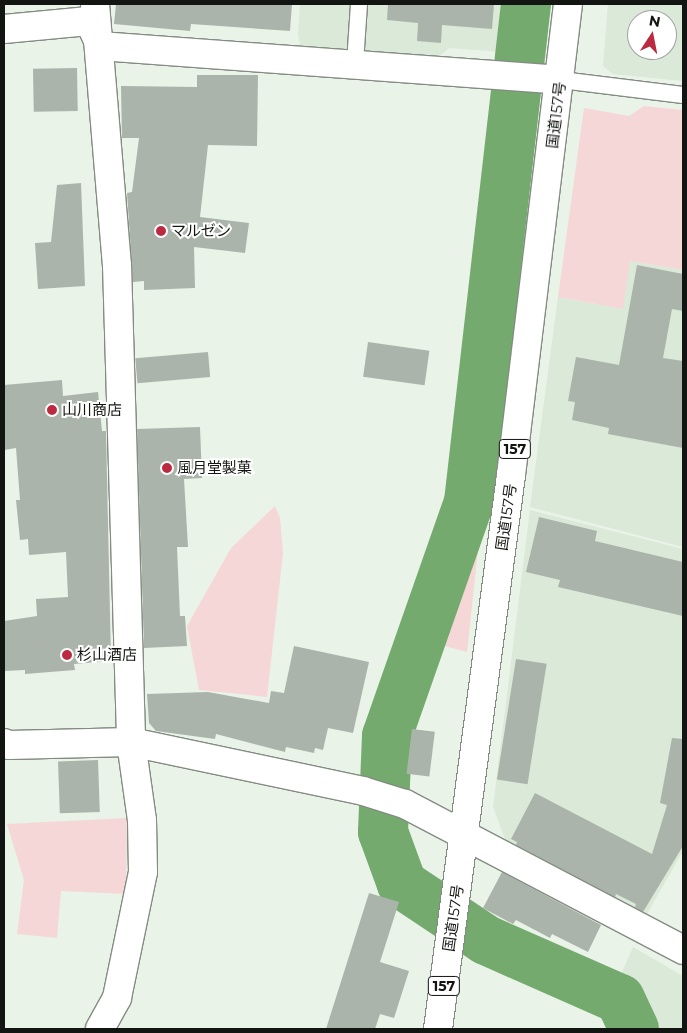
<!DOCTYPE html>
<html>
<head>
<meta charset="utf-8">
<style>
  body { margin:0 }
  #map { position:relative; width:687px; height:1033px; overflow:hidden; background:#e9f3e8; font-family:Montserrat,"Noto Sans JP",sans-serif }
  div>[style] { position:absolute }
  .built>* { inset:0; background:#dae9d8 }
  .green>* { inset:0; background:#f6d7d7 }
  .river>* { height:50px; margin:-25px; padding:0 25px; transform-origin:25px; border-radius:25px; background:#74aa6e }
  .building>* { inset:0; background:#abb4aa; transform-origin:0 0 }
  .roads { filter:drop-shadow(1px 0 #838c82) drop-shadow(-1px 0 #838c82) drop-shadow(0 1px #838c82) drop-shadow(0 -1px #838c82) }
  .service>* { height:16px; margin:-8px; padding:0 8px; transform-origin:8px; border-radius:8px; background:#fff }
  .minor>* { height:28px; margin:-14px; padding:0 14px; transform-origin:14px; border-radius:14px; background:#fff }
  .trunk>* { height:28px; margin:-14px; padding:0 14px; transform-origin:14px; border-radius:14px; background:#fff }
  .dots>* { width:14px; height:14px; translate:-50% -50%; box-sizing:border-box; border:2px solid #fff; border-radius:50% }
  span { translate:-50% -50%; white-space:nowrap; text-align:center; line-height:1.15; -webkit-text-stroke:4px #fff; paint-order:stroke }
  .shield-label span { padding:1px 4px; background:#fff; border:1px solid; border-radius:4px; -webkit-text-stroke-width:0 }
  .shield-label { font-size:14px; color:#121511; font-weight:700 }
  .street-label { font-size:15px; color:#121511 }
  .poi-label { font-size:15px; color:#121511 }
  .left { translate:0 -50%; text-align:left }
  .frame { position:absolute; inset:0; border:5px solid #121511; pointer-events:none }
  .north { position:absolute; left:627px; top:10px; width:50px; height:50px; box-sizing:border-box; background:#fff; border:1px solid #a0a1a0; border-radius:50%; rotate:11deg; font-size:14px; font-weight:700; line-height:20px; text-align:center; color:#121511 }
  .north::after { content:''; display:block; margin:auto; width:18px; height:22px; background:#bb2a41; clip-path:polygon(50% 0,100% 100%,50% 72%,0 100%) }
</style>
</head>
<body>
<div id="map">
  <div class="built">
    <i style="clip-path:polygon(300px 4px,504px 4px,502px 52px,449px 48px,435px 60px,302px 52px,298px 35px)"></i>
    <i style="clip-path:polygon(evenodd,608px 4px,683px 4px,683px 81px,613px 74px,603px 66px,608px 4px,637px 20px,667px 20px,667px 50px,637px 50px,637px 20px)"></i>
    <i style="clip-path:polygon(630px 261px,683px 270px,683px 547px,530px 507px,558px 297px,622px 309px)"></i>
    <i style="clip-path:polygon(530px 510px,683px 549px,683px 851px,647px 914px,506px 842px,493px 807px)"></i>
    <i style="clip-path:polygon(633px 947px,683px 976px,683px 1029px,658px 1029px,618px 981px)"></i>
  </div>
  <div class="green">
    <i style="clip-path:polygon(644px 106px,683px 110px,683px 270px,630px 261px,623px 309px,558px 297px,584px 108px,629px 116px)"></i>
    <i style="clip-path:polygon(275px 506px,280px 518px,283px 553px,267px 697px,199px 690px,187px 626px,231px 548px)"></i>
    <i style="clip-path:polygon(480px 531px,467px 652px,434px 643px,460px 548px)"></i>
    <i style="clip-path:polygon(127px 818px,126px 894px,61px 891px,57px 938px,17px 934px,24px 880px,7px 824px)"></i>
  </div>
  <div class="river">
    <i style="left:526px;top:4px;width:501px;rotate:96.53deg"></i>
    <i style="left:469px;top:502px;width:248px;rotate:109.3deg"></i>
    <i style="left:387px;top:736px;width:96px;rotate:92.4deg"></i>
    <i style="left:383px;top:832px;width:55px;rotate:69.9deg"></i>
    <i style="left:402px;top:884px;width:101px;rotate:33.7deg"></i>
    <i style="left:486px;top:940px;width:146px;rotate:23.8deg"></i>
    <i style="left:620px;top:999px;width:33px;rotate:65deg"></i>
  </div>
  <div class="building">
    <i style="clip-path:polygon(116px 4px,292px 4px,290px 31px,191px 24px,190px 31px,114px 24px)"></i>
    <i style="clip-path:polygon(388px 4px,494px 4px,492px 29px,442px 25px,441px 43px,417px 41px,418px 23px,387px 20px)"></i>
    <i style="left:77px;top:68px;width:43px;height:44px;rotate:89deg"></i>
    <i style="clip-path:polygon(197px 75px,258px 75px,257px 146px,208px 145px,200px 217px,249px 223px,245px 253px,194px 247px,195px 288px,144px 290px,144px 281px,133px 282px,127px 193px,132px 192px,139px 138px,122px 138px,121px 86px,197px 87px)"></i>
    <i style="clip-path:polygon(81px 183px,85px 286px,38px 289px,35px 243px,51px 242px,57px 185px)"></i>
    <i style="clip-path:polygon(637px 265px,683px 274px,683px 311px,672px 309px,663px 358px,683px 361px,683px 448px,608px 434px,609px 428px,572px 420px,575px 402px,568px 401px,576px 357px,619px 365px)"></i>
    <i style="left:368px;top:342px;width:62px;height:35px;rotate:8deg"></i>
    <i style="left:208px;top:352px;width:25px;height:73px;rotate:85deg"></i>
    <i style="clip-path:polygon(62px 380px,63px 396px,98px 392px,102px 431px,106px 431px,111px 661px,74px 664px,75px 670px,25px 674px,25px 670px,4px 671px,4px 621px,37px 616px,36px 599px,68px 597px,66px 552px,29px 555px,28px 539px,20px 540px,16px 500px,20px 500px,16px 448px,4px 450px,4px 385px)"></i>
    <i style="clip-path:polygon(200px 427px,202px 478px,184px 479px,188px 547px,177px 547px,180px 616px,185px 616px,187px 646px,144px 648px,137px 429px)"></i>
    <i style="clip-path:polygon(539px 517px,597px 531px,595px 541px,683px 562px,683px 616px,558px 587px,560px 580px,526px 572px)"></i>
    <i style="clip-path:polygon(294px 646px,369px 662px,353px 733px,328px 728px,323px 750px,315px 748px,314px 753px,286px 747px,285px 752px,216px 734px,215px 739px,156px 731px,149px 723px,147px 694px,208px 692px,269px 703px,271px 691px,284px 693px)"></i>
    <i style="left:516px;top:659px;width:31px;height:122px;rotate:9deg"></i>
    <i style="left:412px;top:729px;width:23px;height:45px;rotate:7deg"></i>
    <i style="clip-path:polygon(672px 738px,683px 739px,683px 846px,643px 912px,635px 907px,636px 904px,616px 894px,615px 897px,516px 845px,517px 842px,511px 839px,535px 793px,652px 854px,667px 805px,660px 803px)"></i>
    <i style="left:98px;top:760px;width:52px;height:40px;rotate:88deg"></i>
    <i style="clip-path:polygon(502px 872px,601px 925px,588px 952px,552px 934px,550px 938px,516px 920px,513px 924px,483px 908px)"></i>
    <i style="clip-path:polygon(369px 893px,399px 902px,380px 962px,409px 971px,394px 1018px,380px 1014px,375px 1029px,326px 1029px)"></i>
  </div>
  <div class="roads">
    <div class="service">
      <i style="left:355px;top:63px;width:59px;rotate:-86.1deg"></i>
      <i style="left:561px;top:80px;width:123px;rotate:7deg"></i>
    </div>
    <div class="minor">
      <i style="left:95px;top:4px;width:262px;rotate:85.2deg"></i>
      <i style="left:117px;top:265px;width:477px;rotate:88.3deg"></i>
      <i style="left:131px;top:742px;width:79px;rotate:82deg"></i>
      <i style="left:142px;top:820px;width:52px;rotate:88.9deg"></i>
      <i style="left:143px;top:872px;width:129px;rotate:101.7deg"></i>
      <i style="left:117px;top:998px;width:35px;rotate:119deg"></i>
      <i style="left:4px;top:29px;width:85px;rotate:-5.4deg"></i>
      <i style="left:89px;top:21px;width:26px;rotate:65deg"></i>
      <i style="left:100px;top:46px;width:462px;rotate:4.2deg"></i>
      <i style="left:4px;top:743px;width:5px;rotate:22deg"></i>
      <i style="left:9px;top:745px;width:122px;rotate:-1.4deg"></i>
      <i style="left:131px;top:742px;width:237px;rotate:11.9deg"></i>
      <i style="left:363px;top:791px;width:44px;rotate:17.2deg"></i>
      <i style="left:405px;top:804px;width:314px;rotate:27.7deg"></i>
    </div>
    <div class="trunk">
      <i style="left:438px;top:1029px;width:559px;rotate:-82.49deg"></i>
      <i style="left:511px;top:475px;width:474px;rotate:-83.1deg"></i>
    </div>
  </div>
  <div class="dots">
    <i style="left:161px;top:231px;background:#bb2a41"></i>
    <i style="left:52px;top:410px;background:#bb2a41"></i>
    <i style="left:167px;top:468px;background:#bb2a41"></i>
    <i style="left:67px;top:655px;background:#bb2a41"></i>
  </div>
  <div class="shield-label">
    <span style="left:515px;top:449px">157</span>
    <span style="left:444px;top:986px">157</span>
  </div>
  <div class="street-label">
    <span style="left:556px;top:115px;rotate:-83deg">国道157号</span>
    <span style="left:506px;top:517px;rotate:-82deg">国道157号</span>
    <span style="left:453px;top:918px;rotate:-82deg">国道157号</span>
  </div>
  <div class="poi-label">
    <span class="left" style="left:171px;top:231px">マルゼン</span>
    <span class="left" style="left:62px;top:410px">山川商店</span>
    <span class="left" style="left:177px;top:468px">風月堂製菓</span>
    <span class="left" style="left:77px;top:655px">杉山酒店</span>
  </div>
  <div class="frame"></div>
  <div class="north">N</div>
</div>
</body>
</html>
